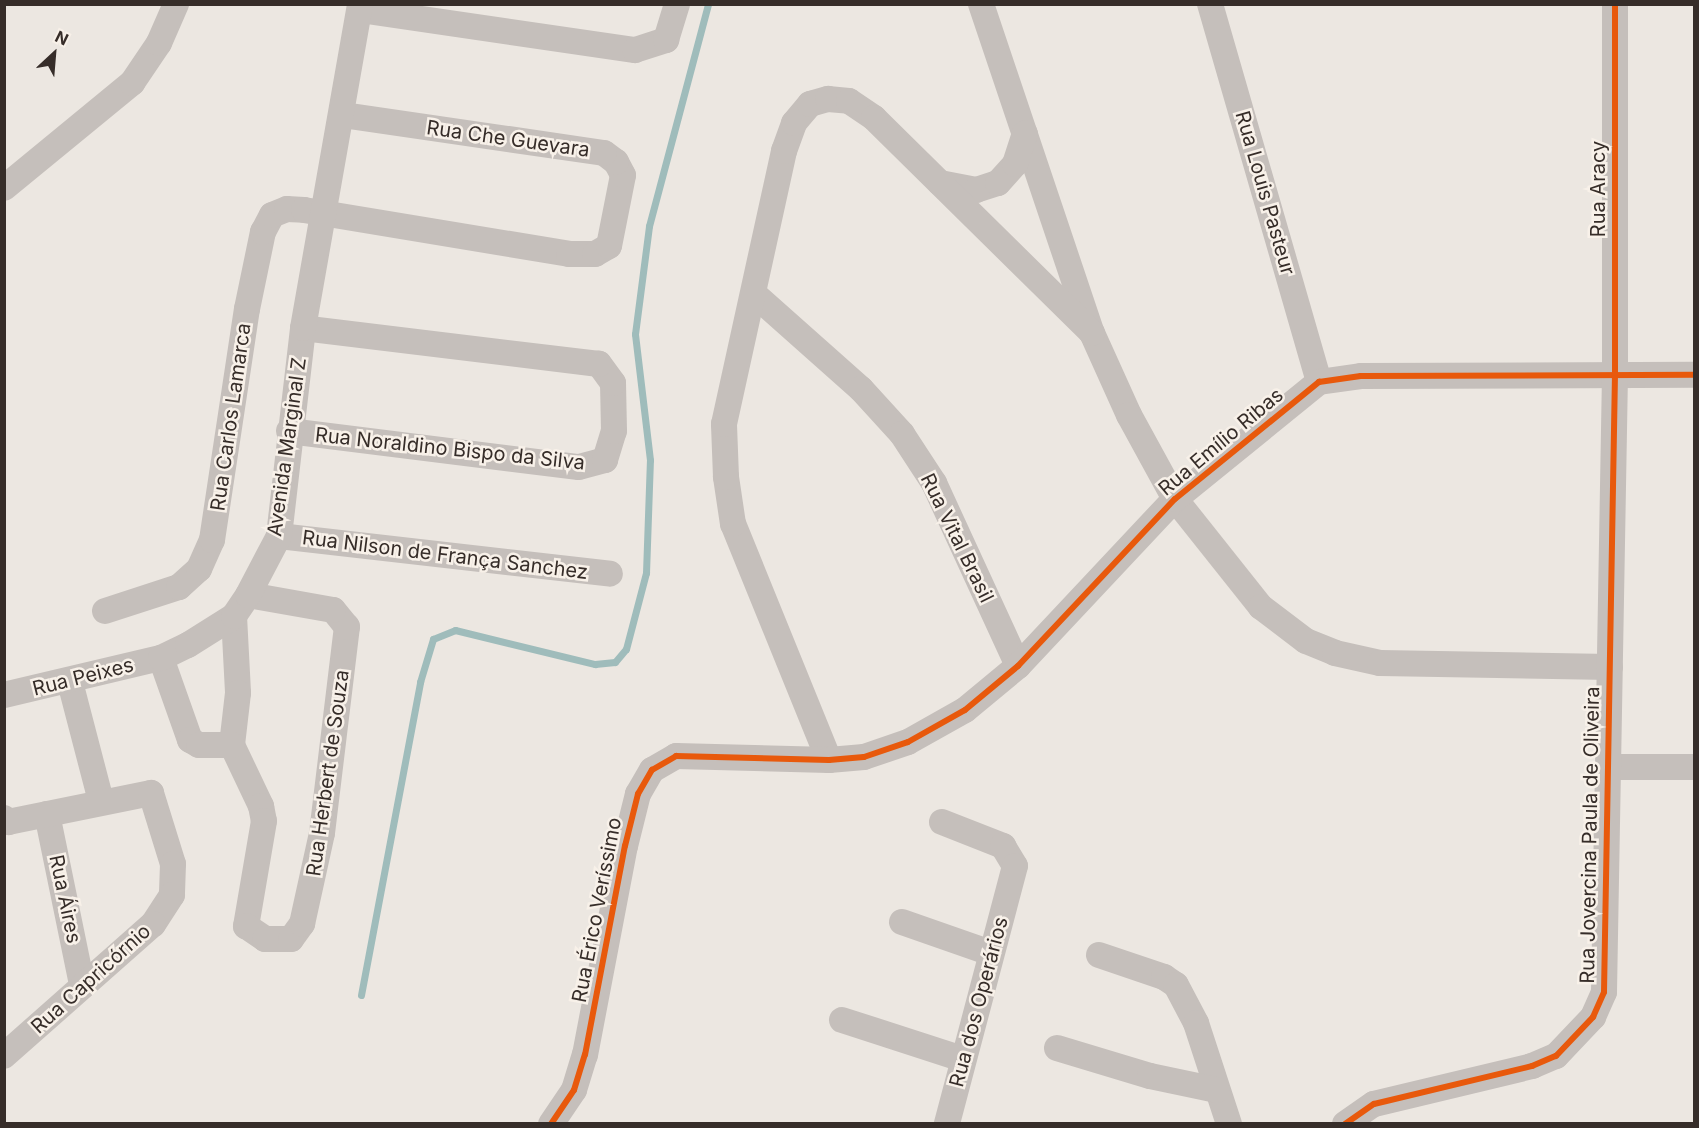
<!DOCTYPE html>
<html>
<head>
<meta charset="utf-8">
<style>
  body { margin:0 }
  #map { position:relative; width:1699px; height:1128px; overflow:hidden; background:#ece7e1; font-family:Inter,sans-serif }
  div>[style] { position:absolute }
  .stream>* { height:7px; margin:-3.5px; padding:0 3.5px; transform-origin:3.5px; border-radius:3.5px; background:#9fbcbb }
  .minor>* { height:26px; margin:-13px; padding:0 13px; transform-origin:13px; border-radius:13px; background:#c5bfbb }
  .cycleway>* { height:6px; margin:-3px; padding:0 3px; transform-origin:3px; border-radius:3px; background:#e8590c }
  span { translate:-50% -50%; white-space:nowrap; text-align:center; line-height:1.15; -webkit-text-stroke:5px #f8f1e9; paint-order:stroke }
  .street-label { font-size:20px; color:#362d29 }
  .frame { position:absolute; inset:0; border:6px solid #362d29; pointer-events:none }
  .north { position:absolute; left:24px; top:24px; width:60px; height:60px; -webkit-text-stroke:4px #f8f1e9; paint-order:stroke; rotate:26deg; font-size:16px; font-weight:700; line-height:24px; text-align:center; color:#362d29 }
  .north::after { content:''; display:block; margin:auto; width:21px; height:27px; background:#362d29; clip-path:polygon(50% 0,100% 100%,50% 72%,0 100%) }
</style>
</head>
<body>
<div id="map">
  <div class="stream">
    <i style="left:361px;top:995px;width:319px;rotate:-79.3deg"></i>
    <i style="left:420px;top:682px;width:45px;rotate:-73.2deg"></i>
    <i style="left:433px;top:639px;width:24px;rotate:-22deg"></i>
    <i style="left:455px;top:630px;width:144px;rotate:13.7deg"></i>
    <i style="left:595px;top:664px;width:20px;rotate:-6deg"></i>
    <i style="left:615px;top:662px;width:17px;rotate:-50deg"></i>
    <i style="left:626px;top:649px;width:79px;rotate:-75.3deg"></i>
    <i style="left:646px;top:573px;width:113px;rotate:-88deg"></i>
    <i style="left:650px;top:460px;width:127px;rotate:-96.8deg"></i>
    <i style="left:635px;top:334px;width:109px;rotate:-82.6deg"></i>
    <i style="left:649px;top:226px;width:230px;rotate:-75.1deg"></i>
  </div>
  <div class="minor">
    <i style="left:981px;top:4px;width:347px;rotate:71.4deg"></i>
    <i style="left:1092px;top:333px;width:90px;rotate:65.7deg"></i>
    <i style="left:1129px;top:415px;width:96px;rotate:61.3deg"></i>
    <i style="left:1175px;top:499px;width:138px;rotate:51.5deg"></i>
    <i style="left:1261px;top:607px;width:56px;rotate:37.1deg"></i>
    <i style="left:1306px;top:641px;width:31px;rotate:22deg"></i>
    <i style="left:1335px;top:653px;width:46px;rotate:12.5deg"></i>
    <i style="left:1380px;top:663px;width:230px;rotate:1deg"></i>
    <i style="left:1210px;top:4px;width:393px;rotate:73.9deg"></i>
    <i style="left:360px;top:10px;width:278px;rotate:8.3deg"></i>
    <i style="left:635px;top:50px;width:33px;rotate:-18deg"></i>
    <i style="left:666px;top:40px;width:38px;rotate:-73deg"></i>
    <i style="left:940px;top:183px;width:37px;rotate:11deg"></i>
    <i style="left:976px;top:190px;width:23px;rotate:-18deg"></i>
    <i style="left:998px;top:183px;width:25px;rotate:-48deg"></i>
    <i style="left:1015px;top:164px;width:32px;rotate:-72deg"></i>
    <i style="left:4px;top:188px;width:166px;rotate:-39.4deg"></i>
    <i style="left:132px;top:83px;width:48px;rotate:-56deg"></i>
    <i style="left:159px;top:43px;width:43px;rotate:-66.4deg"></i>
    <i style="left:754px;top:294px;width:143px;rotate:41.6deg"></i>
    <i style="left:861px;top:389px;width:61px;rotate:47.7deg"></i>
    <i style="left:902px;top:434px;width:59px;rotate:56.9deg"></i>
    <i style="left:934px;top:483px;width:201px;rotate:65.3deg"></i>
    <i style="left:289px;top:431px;width:292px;rotate:7.1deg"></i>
    <i style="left:579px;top:467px;width:27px;rotate:-15deg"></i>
    <i style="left:605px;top:460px;width:30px;rotate:-73deg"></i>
    <i style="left:614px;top:431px;width:48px;rotate:-91.2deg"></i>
    <i style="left:613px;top:383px;width:24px;rotate:-126deg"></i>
    <i style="left:599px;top:364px;width:298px;rotate:-173.1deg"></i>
    <i style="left:279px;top:536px;width:333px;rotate:6.5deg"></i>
    <i style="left:105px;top:611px;width:78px;rotate:-18deg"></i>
    <i style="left:179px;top:587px;width:27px;rotate:-42deg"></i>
    <i style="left:199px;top:569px;width:32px;rotate:-66deg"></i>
    <i style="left:212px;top:540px;width:234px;rotate:-81.4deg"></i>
    <i style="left:247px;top:309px;width:79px;rotate:-78.3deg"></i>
    <i style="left:263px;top:232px;width:19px;rotate:-62deg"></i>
    <i style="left:272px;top:215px;width:16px;rotate:-22deg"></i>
    <i style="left:287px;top:209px;width:17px;rotate:3deg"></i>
    <i style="left:304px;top:210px;width:269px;rotate:9.4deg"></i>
    <i style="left:569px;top:254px;width:26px"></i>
    <i style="left:595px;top:254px;width:16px;rotate:-30deg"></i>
    <i style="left:609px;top:246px;width:72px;rotate:-78.8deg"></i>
    <i style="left:623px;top:175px;width:15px;rotate:-118deg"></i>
    <i style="left:616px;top:162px;width:15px;rotate:-143deg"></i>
    <i style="left:604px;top:153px;width:263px;rotate:-171.7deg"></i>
    <i style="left:234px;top:616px;width:77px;rotate:87deg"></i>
    <i style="left:238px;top:693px;width:52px;rotate:96.6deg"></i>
    <i style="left:232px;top:745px;width:68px;rotate:64.6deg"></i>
    <i style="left:261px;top:806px;width:15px;rotate:79deg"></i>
    <i style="left:264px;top:821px;width:107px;rotate:99.7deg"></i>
    <i style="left:246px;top:926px;width:23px;rotate:34deg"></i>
    <i style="left:265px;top:939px;width:26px"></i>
    <i style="left:291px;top:939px;width:19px;rotate:-54deg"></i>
    <i style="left:302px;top:924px;width:93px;rotate:-77.6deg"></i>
    <i style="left:322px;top:833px;width:208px;rotate:-83.1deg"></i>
    <i style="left:347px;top:627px;width:22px;rotate:-129deg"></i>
    <i style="left:333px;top:610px;width:86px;rotate:-170deg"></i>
    <i style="left:161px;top:658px;width:87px;rotate:70.5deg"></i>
    <i style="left:190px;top:740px;width:10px;rotate:29deg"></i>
    <i style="left:199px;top:745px;width:33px"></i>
    <i style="left:70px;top:682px;width:123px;rotate:75.4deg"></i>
    <i style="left:4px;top:695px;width:161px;rotate:-13.3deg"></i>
    <i style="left:161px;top:658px;width:30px;rotate:-26deg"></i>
    <i style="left:188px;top:645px;width:54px;rotate:-32.2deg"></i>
    <i style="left:234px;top:616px;width:25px;rotate:-56deg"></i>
    <i style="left:248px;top:595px;width:67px;rotate:-62.3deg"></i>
    <i style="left:279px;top:536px;width:209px;rotate:-83.4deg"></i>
    <i style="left:303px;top:328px;width:329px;rotate:-80deg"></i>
    <i style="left:829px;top:760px;width:255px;rotate:-112.1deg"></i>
    <i style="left:733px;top:524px;width:48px;rotate:-98.5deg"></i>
    <i style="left:726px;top:477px;width:53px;rotate:-92.2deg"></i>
    <i style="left:724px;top:424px;width:280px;rotate:-77.6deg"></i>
    <i style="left:784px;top:151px;width:30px;rotate:-70deg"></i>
    <i style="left:794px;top:123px;width:25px;rotate:-50deg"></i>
    <i style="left:810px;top:104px;width:19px;rotate:-16deg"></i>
    <i style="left:828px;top:99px;width:21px;rotate:5deg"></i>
    <i style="left:849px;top:101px;width:30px;rotate:34deg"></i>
    <i style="left:874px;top:118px;width:306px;rotate:44.6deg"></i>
    <i style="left:1609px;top:767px;width:85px"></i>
    <i style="left:47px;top:814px;width:174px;rotate:78.4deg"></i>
    <i style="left:4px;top:818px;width:6px;rotate:45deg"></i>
    <i style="left:8px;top:822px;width:146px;rotate:-11.5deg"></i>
    <i style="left:151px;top:793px;width:74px;rotate:72.8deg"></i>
    <i style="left:173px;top:864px;width:31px;rotate:92deg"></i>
    <i style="left:172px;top:895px;width:35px;rotate:123deg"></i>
    <i style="left:153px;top:924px;width:199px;rotate:138.5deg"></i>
    <i style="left:942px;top:822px;width:66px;rotate:21.5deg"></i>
    <i style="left:1003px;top:846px;width:23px;rotate:59deg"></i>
    <i style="left:1015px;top:866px;width:267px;rotate:104.8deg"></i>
    <i style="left:902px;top:922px;width:94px;rotate:19.2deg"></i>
    <i style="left:1099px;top:955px;width:69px;rotate:18.7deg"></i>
    <i style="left:1164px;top:977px;width:14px;rotate:34deg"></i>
    <i style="left:1176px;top:985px;width:43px;rotate:62.2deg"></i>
    <i style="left:1196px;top:1023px;width:106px;rotate:71.9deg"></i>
    <i style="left:842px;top:1020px;width:127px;rotate:17.9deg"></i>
    <i style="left:1057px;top:1048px;width:97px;rotate:16.8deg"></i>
    <i style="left:1150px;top:1076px;width:68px;rotate:11.8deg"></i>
    <i style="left:551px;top:1124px;width:41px;rotate:-55.9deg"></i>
    <i style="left:574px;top:1090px;width:37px;rotate:-73deg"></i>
    <i style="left:585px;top:1055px;width:213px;rotate:-79.2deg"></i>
    <i style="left:625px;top:846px;width:54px;rotate:-76deg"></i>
    <i style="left:638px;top:794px;width:28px;rotate:-60deg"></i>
    <i style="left:652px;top:770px;width:28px;rotate:-30deg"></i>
    <i style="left:676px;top:756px;width:153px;rotate:1.5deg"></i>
    <i style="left:829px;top:760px;width:35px;rotate:-5deg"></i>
    <i style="left:864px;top:757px;width:46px;rotate:-18.8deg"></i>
    <i style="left:908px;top:742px;width:65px;rotate:-29.3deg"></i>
    <i style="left:965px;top:710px;width:69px;rotate:-39.7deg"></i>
    <i style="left:1018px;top:666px;width:229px;rotate:-46.8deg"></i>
    <i style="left:1175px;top:499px;width:186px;rotate:-39.1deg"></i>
    <i style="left:1319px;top:382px;width:42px;rotate:-8.1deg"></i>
    <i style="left:1361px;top:376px;width:333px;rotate:-0.2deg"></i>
    <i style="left:1345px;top:1124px;width:35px;rotate:-35deg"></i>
    <i style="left:1374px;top:1104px;width:163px;rotate:-13.5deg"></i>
    <i style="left:1532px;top:1066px;width:26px;rotate:-23deg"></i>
    <i style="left:1556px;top:1056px;width:54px;rotate:-46.5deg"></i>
    <i style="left:1593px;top:1017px;width:27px;rotate:-66deg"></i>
    <i style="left:1604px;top:992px;width:619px;rotate:-88.98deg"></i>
    <i style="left:1615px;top:373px;width:369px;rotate:-90deg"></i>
  </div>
  <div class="cycleway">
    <i style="left:551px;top:1124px;width:41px;rotate:-55.9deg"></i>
    <i style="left:574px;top:1090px;width:37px;rotate:-73deg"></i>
    <i style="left:585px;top:1055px;width:213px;rotate:-79.2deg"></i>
    <i style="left:625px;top:846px;width:54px;rotate:-76deg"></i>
    <i style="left:638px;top:794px;width:28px;rotate:-60deg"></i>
    <i style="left:652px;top:770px;width:28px;rotate:-30deg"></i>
    <i style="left:676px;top:756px;width:153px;rotate:1.5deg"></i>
    <i style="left:829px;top:760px;width:35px;rotate:-5deg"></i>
    <i style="left:864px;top:757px;width:46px;rotate:-18.8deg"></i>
    <i style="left:908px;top:742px;width:65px;rotate:-29.3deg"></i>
    <i style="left:965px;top:710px;width:69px;rotate:-39.7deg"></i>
    <i style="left:1018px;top:666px;width:229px;rotate:-46.8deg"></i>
    <i style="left:1175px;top:499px;width:186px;rotate:-39.1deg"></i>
    <i style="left:1319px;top:382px;width:42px;rotate:-8.1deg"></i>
    <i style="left:1361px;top:376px;width:333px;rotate:-0.2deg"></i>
    <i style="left:1345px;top:1124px;width:35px;rotate:-35deg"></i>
    <i style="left:1374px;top:1104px;width:163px;rotate:-13.5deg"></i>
    <i style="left:1532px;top:1066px;width:26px;rotate:-23deg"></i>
    <i style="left:1556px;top:1056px;width:54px;rotate:-46.5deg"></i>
    <i style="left:1593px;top:1017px;width:27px;rotate:-66deg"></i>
    <i style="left:1604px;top:992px;width:619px;rotate:-88.98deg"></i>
    <i style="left:1615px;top:373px;width:369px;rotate:-90deg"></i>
  </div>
  <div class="street-label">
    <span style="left:508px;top:139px;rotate:8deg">Rua Che Guevara</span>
    <span style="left:1598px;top:189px;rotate:-90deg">Rua Aracy</span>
    <span style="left:1265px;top:193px;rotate:74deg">Rua Louis Pasteur</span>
    <span style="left:231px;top:417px;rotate:-82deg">Rua Carlos Lamarca</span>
    <span style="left:1221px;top:442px;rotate:-40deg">Rua Emílio Ribas</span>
    <span style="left:287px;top:447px;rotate:-82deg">Avenida Marginal Z</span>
    <span style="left:450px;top:449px;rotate:6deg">Rua Noraldino Bispo da Silva</span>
    <span style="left:957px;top:538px;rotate:64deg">Rua Vital Brasil</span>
    <span style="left:445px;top:555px;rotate:7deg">Rua Nilson de França Sanchez</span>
    <span style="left:83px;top:677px;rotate:-14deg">Rua Peixes</span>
    <span style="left:328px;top:773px;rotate:-82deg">Rua Herbert de Souza</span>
    <span style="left:1590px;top:835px;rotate:-89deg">Rua Jovercina Paula de Oliveira</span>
    <span style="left:65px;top:899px;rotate:78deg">Rua Áires</span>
    <span style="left:597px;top:910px;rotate:-79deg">Rua Érico Veríssimo</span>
    <span style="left:91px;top:979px;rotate:-42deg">Rua Capricórnio</span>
    <span style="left:979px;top:1002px;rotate:-75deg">Rua dos Operários</span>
  </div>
  <div class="frame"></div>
  <div class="north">N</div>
</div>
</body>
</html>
